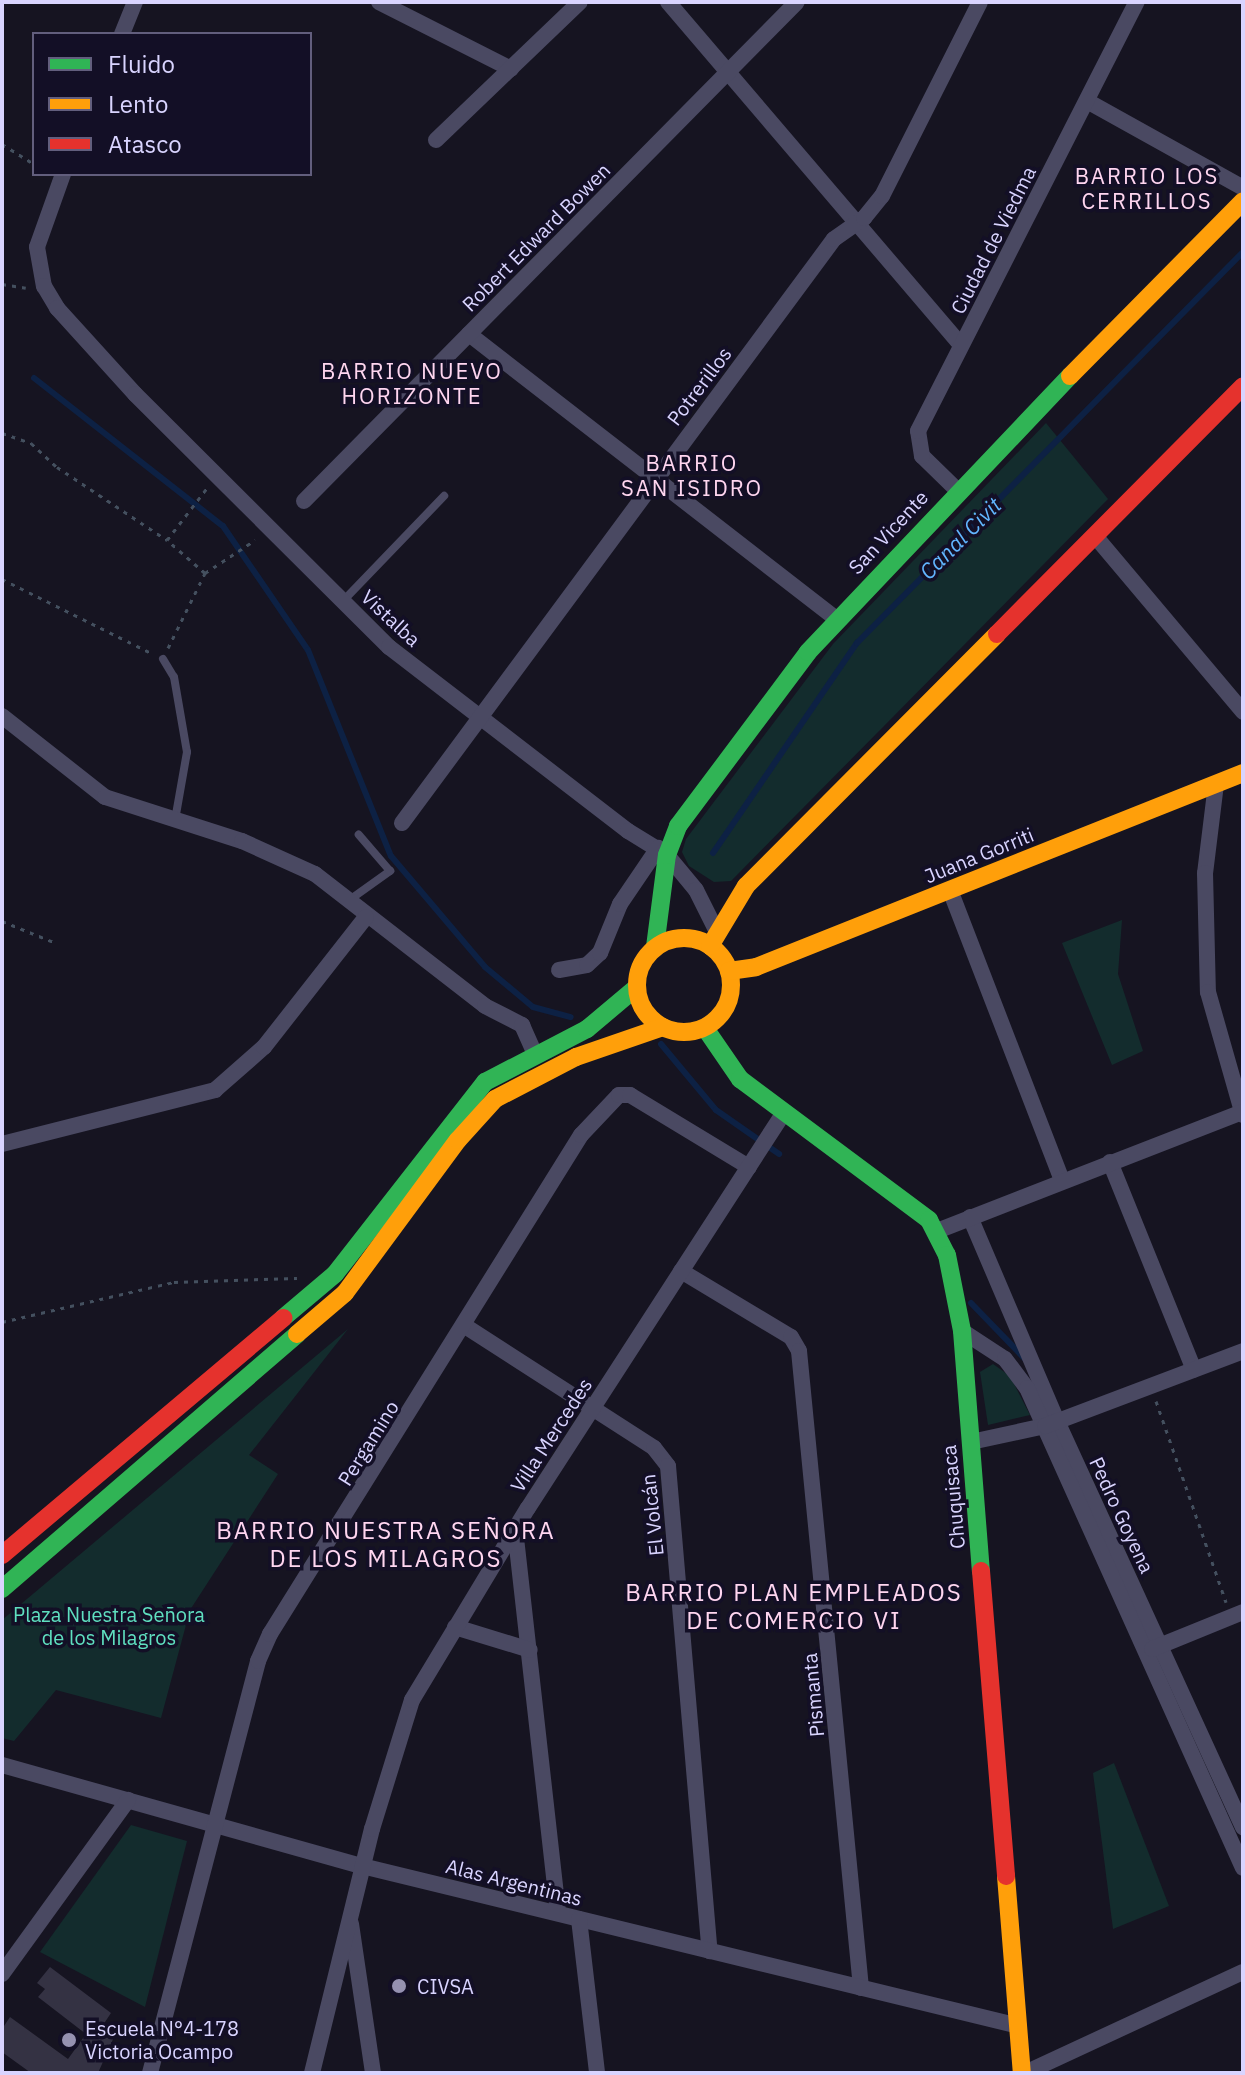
<!DOCTYPE html>
<html>
<head>
<meta charset="utf-8">
<style>
  body { margin:0 }
  #map { position:relative; width:1245px; height:2075px; overflow:hidden; background:#161421; font-family:"IBM Plex Sans",sans-serif }
  div>[style] { position:absolute }
  .green>* { inset:0; background:#132c2d }
  .stream>* { height:6px; margin:-3px; padding:0 3px; transform-origin:3px; border-radius:3px; background:#0d2144 }
  .building>* { inset:0; background:#343243 }
  .path>* { height:3px; margin-top:-1.5px; transform-origin:0; background:repeating-linear-gradient(90deg,#44505f 0 4px,transparent 0 10px) }
  .lane>* { height:8px; margin:-4px; padding:0 4px; transform-origin:4px; border-radius:4px; background:#4a4962 }
  .street>* { height:16px; margin:-8px; padding:0 8px; transform-origin:8px; border-radius:8px; background:#4a4962 }
  .fast>* { height:18px; margin:-9px; padding:0 9px; transform-origin:9px; border-radius:9px; background:#30b455 }
  .slow>* { height:18px; margin:-9px; padding:0 9px; transform-origin:9px; border-radius:9px; background:#ff9f0a }
  .slow>.ring { margin:-9px; padding:0; box-sizing:content-box; background:none; border:18px solid #ff9f0a; border-radius:50% }
  .jam>* { height:18px; margin:-9px; padding:0 9px; transform-origin:9px; border-radius:9px; background:#e5322d }
  .dots>* { width:22px; height:22px; translate:-50% -50%; box-sizing:border-box; border:4px solid #130f26; border-radius:50% }
  span { translate:-50% -50%; white-space:nowrap; text-align:center; line-height:1.15; -webkit-text-stroke:7px #130f26; paint-order:stroke }
  .street-label { font-size:20px; color:#d9d4ff }
  .park-label { font-size:20px; color:#5fe0c0 }
  .poi-label { font-size:20px; color:#d9d4ff }
  .left { translate:0 -50%; text-align:left }
  .neighbourhood-label { font-size:22px; color:#ffd6f0; letter-spacing:2px }
  .water-label { font-size:22px; color:#62b6ff; font-style:italic }
  .quarter-label { font-size:24px; color:#ffd6f0; letter-spacing:2px }
  .frame { position:absolute; inset:0; border:4px solid #d9d4ff; pointer-events:none }
  .legend { position:absolute; left:32px; top:32px; width:280px; height:144px; box-sizing:border-box; background:#130f26; border:2px solid #625e7d; margin:0; padding:10px 14px; list-style:none; font-size:24px; color:#d9d4ff }
  .legend li { display:flex; align-items:center; gap:16px; height:40px }
  .legend b { width:40px; border:2px solid #625e7d }
</style>
</head>
<body>
<div id="map">
  <div class="green">
    <i style="clip-path:polygon(1046px 423px,1108px 499px,731px 881px,714px 882px,689px 866px,682px 852px,686px 839px,833px 644px)"></i>
    <i style="clip-path:polygon(1122px 920px,1118px 974px,1143px 1051px,1112px 1065px,1062px 943px)"></i>
    <i style="clip-path:polygon(348px 1329px,249px 1455px,278px 1474px,190px 1610px,161px 1718px,56px 1690px,14px 1741px,2px 1738px,2px 1620px)"></i>
    <i style="clip-path:polygon(993px 1364px,1010px 1376px,1030px 1415px,988px 1425px,980px 1372px)"></i>
    <i style="clip-path:polygon(1114px 1763px,1169px 1906px,1113px 1929px,1093px 1773px)"></i>
    <i style="clip-path:polygon(131px 1825px,187px 1841px,145px 2007px,40px 1952px)"></i>
  </div>
  <div class="stream">
    <i style="left:34px;top:378px;width:240px;rotate:38.1deg"></i>
    <i style="left:223px;top:526px;width:150px;rotate:55.6deg"></i>
    <i style="left:308px;top:650px;width:222px;rotate:68.1deg"></i>
    <i style="left:391px;top:856px;width:145px;rotate:49.7deg"></i>
    <i style="left:485px;top:967px;width:62px;rotate:39.8deg"></i>
    <i style="left:533px;top:1007px;width:39px;rotate:15deg"></i>
    <i style="left:713px;top:853px;width:255px;rotate:-55.6deg"></i>
    <i style="left:857px;top:643px;width:549px;rotate:-45.37deg"></i>
    <i style="left:661px;top:1044px;width:86px;rotate:50.2deg"></i>
    <i style="left:716px;top:1110px;width:77px;rotate:34.9deg"></i>
    <i style="left:971px;top:1303px;width:78px;rotate:46deg"></i>
  </div>
  <div class="building">
    <i style="clip-path:polygon(50px 1967px,111px 2013px,101px 2028px,114px 2037px,98px 2073px,31px 2073px,2px 2052px,2px 2029px,10px 2017px,68px 2059px,86px 2034px,38px 1997px,45px 1989px,37px 1983px)"></i>
  </div>
  <div class="path">
    <i style="left:2px;top:144px;width:38px;rotate:32deg"></i>
    <i style="left:2px;top:284px;width:24px;rotate:9deg"></i>
    <i style="left:2px;top:415px;width:16px;rotate:90deg"></i>
    <i style="left:2px;top:433px;width:31px;rotate:19deg"></i>
    <i style="left:31px;top:443px;width:35px;rotate:43deg"></i>
    <i style="left:57px;top:467px;width:132px;rotate:33.6deg"></i>
    <i style="left:205px;top:573px;width:60px;rotate:-33.4deg"></i>
    <i style="left:2px;top:579px;width:169px;rotate:26.4deg"></i>
    <i style="left:168px;top:648px;width:84px;rotate:-63.7deg"></i>
    <i style="left:205px;top:573px;width:50px;rotate:-139deg"></i>
    <i style="left:167px;top:540px;width:66px;rotate:-52.4deg"></i>
    <i style="left:2px;top:921px;width:58px;rotate:22.2deg"></i>
    <i style="left:2px;top:1322px;width:177px;rotate:-13.1deg"></i>
    <i style="left:174px;top:1282px;width:123px;rotate:-1.9deg"></i>
    <i style="left:1156px;top:1401px;width:213px;rotate:70.8deg"></i>
  </div>
  <div class="lane">
    <i style="left:343px;top:601px;width:146px;rotate:-46.1deg"></i>
    <i style="left:163px;top:659px;width:21px;rotate:59deg"></i>
    <i style="left:174px;top:677px;width:76px;rotate:80.2deg"></i>
    <i style="left:187px;top:752px;width:69px;rotate:100deg"></i>
    <i style="left:348px;top:901px;width:52px;rotate:-35.5deg"></i>
    <i style="left:390px;top:871px;width:48px;rotate:-130.7deg"></i>
  </div>
  <div class="street">
    <i style="left:379px;top:2px;width:148px;rotate:26.9deg"></i>
    <i style="left:668px;top:2px;width:451px;rotate:49.5deg"></i>
    <i style="left:122px;top:34px;width:35px;rotate:-68deg"></i>
    <i style="left:1087px;top:101px;width:179px;rotate:29.1deg"></i>
    <i style="left:436px;top:140px;width:199px;rotate:-43.8deg"></i>
    <i style="left:63px;top:174px;width:77px;rotate:109.6deg"></i>
    <i style="left:37px;top:247px;width:40px;rotate:80deg"></i>
    <i style="left:44px;top:286px;width:26px;rotate:59deg"></i>
    <i style="left:57px;top:308px;width:116px;rotate:47.8deg"></i>
    <i style="left:135px;top:394px;width:359px;rotate:44.9deg"></i>
    <i style="left:389px;top:647px;width:302px;rotate:37.6deg"></i>
    <i style="left:628px;top:831px;width:46px;rotate:31.6deg"></i>
    <i style="left:667px;top:855px;width:45px;rotate:50.4deg"></i>
    <i style="left:696px;top:890px;width:45px;rotate:63.4deg"></i>
    <i style="left:469px;top:334px;width:465px;rotate:37.8deg"></i>
    <i style="left:957px;top:490px;width:49px;rotate:-135.8deg"></i>
    <i style="left:922px;top:456px;width:25px;rotate:-99deg"></i>
    <i style="left:918px;top:431px;width:482px;rotate:-63deg"></i>
    <i style="left:304px;top:501px;width:701px;rotate:-45.35deg"></i>
    <i style="left:1095px;top:536px;width:230px;rotate:49.9deg"></i>
    <i style="left:2px;top:716px;width:131px;rotate:38.2deg"></i>
    <i style="left:105px;top:797px;width:144px;rotate:17.8deg"></i>
    <i style="left:242px;top:841px;width:80px;rotate:24.3deg"></i>
    <i style="left:315px;top:874px;width:215px;rotate:37.8deg"></i>
    <i style="left:485px;top:1006px;width:42px;rotate:27.2deg"></i>
    <i style="left:522px;top:1025px;width:32px;rotate:66deg"></i>
    <i style="left:1216px;top:784px;width:90px;rotate:97deg"></i>
    <i style="left:1205px;top:873px;width:119px;rotate:88.6deg"></i>
    <i style="left:1208px;top:992px;width:128px;rotate:74.1deg"></i>
    <i style="left:402px;top:823px;width:726px;rotate:-53.51deg"></i>
    <i style="left:834px;top:239px;width:37px;rotate:-35deg"></i>
    <i style="left:864px;top:218px;width:28px;rotate:-51deg"></i>
    <i style="left:882px;top:196px;width:217px;rotate:-63.2deg"></i>
    <i style="left:950px;top:890px;width:312px;rotate:68.9deg"></i>
    <i style="left:559px;top:970px;width:28px;rotate:-10deg"></i>
    <i style="left:587px;top:965px;width:18px;rotate:-43deg"></i>
    <i style="left:600px;top:953px;width:53px;rotate:-67.8deg"></i>
    <i style="left:620px;top:904px;width:68px;rotate:-55.8deg"></i>
    <i style="left:2px;top:1144px;width:220px;rotate:-14.2deg"></i>
    <i style="left:215px;top:1090px;width:65px;rotate:-41.3deg"></i>
    <i style="left:264px;top:1047px;width:165px;rotate:-51.9deg"></i>
    <i style="left:1110px;top:1162px;width:224px;rotate:68deg"></i>
    <i style="left:970px;top:1217px;width:222px;rotate:66.9deg"></i>
    <i style="left:1057px;top:1421px;width:447px;rotate:65.4deg"></i>
    <i style="left:937px;top:1231px;width:328px;rotate:-21.3deg"></i>
    <i style="left:681px;top:1271px;width:128px;rotate:31deg"></i>
    <i style="left:791px;top:1337px;width:16px;rotate:60deg"></i>
    <i style="left:799px;top:1351px;width:640px;rotate:84.44deg"></i>
    <i style="left:465px;top:1326px;width:225px;rotate:32.8deg"></i>
    <i style="left:654px;top:1448px;width:23px;rotate:52deg"></i>
    <i style="left:668px;top:1466px;width:487px;rotate:85.1deg"></i>
    <i style="left:962px;top:1331px;width:51px;rotate:33.1deg"></i>
    <i style="left:1005px;top:1359px;width:36px;rotate:53deg"></i>
    <i style="left:1027px;top:1388px;width:526px;rotate:65.77deg"></i>
    <i style="left:971px;top:1442px;width:76px;rotate:-12.2deg"></i>
    <i style="left:1045px;top:1426px;width:212px;rotate:-20.7deg"></i>
    <i style="left:515px;top:1529px;width:386px;rotate:83.6deg"></i>
    <i style="left:455px;top:1627px;width:78px;rotate:17deg"></i>
    <i style="left:1152px;top:1649px;width:98px;rotate:-22.1deg"></i>
    <i style="left:2px;top:1765px;width:374px;rotate:15.7deg"></i>
    <i style="left:362px;top:1866px;width:676px;rotate:13.69deg"></i>
    <i style="left:579px;top:1919px;width:155px;rotate:83.3deg"></i>
    <i style="left:351px;top:1924px;width:151px;rotate:81.6deg"></i>
    <i style="left:2px;top:1974px;width:215px;rotate:-54.1deg"></i>
    <i style="left:150px;top:2073px;width:426px;rotate:-75.3deg"></i>
    <i style="left:258px;top:1661px;width:30px;rotate:-66deg"></i>
    <i style="left:270px;top:1634px;width:588px;rotate:-58.07deg"></i>
    <i style="left:581px;top:1135px;width:55px;rotate:-46.5deg"></i>
    <i style="left:619px;top:1095px;width:11px"></i>
    <i style="left:630px;top:1095px;width:139px;rotate:31.2deg"></i>
    <i style="left:312px;top:2073px;width:251px;rotate:-76.2deg"></i>
    <i style="left:372px;top:1829px;width:135px;rotate:-72.8deg"></i>
    <i style="left:412px;top:1700px;width:224px;rotate:-58.9deg"></i>
    <i style="left:528px;top:1508px;width:471px;rotate:-57.1deg"></i>
    <i style="left:1025px;top:2073px;width:240px;rotate:-24.9deg"></i>
  </div>
  <div class="fast">
    <i style="left:655px;top:947px;width:93px;rotate:-82.6deg"></i>
    <i style="left:667px;top:855px;width:31px;rotate:-69deg"></i>
    <i style="left:678px;top:826px;width:217px;rotate:-53.2deg"></i>
    <i style="left:808px;top:652px;width:381px;rotate:-46.5deg"></i>
    <i style="left:705px;top:1028px;width:62px;rotate:55.5deg"></i>
    <i style="left:740px;top:1079px;width:236px;rotate:36.7deg"></i>
    <i style="left:929px;top:1220px;width:39px;rotate:63deg"></i>
    <i style="left:947px;top:1255px;width:77px;rotate:78.8deg"></i>
    <i style="left:962px;top:1331px;width:241px;rotate:85.5deg"></i>
    <i style="left:283px;top:1318px;width:68px;rotate:-40.2deg"></i>
    <i style="left:335px;top:1274px;width:244px;rotate:-52deg"></i>
    <i style="left:485px;top:1082px;width:115px;rotate:-27.5deg"></i>
    <i style="left:587px;top:1029px;width:65px;rotate:-40deg"></i>
    <i style="left:2px;top:1589px;width:390px;rotate:-40.8deg"></i>
  </div>
  <div class="slow">
    <i style="left:1070px;top:376px;width:246px;rotate:-45.3deg"></i>
    <i class="ring" style="left:637px;top:938px;width:76px;height:76px"></i>
    <i style="left:710px;top:946px;width:70px;rotate:-59deg"></i>
    <i style="left:746px;top:886px;width:356px;rotate:-45.1deg"></i>
    <i style="left:729px;top:971px;width:27px;rotate:-8deg"></i>
    <i style="left:756px;top:967px;width:524px;rotate:-21.72deg"></i>
    <i style="left:297px;top:1334px;width:63px;rotate:-40.5deg"></i>
    <i style="left:345px;top:1293px;width:190px;rotate:-53.6deg"></i>
    <i style="left:458px;top:1140px;width:55px;rotate:-47.9deg"></i>
    <i style="left:495px;top:1099px;width:91px;rotate:-27.4deg"></i>
    <i style="left:576px;top:1057px;width:92px;rotate:-19deg"></i>
    <i style="left:1006px;top:1876px;width:198px;rotate:85.4deg"></i>
  </div>
  <div class="jam">
    <i style="left:997px;top:634px;width:349px;rotate:-45.2deg"></i>
    <i style="left:2px;top:1555px;width:368px;rotate:-40.1deg"></i>
    <i style="left:981px;top:1571px;width:306px;rotate:85.3deg"></i>
  </div>
  <div class="dots">
    <i style="left:399px;top:1986px;background:#9591b1"></i>
    <i style="left:69px;top:2040px;background:#9591b1"></i>
  </div>
  <div class="street-label">
    <span style="left:536px;top:237px;rotate:-45deg">Robert Edward Bowen</span>
    <span style="left:993px;top:240px;rotate:-63deg">Ciudad de Viedma</span>
    <span style="left:699px;top:386px;rotate:-53deg">Potrerillos</span>
    <span style="left:888px;top:532px;rotate:-47deg">San Vicente</span>
    <span style="left:391px;top:618px;rotate:43deg">Vistalba</span>
    <span style="left:979px;top:855px;rotate:-22deg">Juana Gorriti</span>
    <span style="left:551px;top:1435px;rotate:-57deg">Villa Mercedes</span>
    <span style="left:368px;top:1443px;rotate:-58deg">Pergamino</span>
    <span style="left:953px;top:1497px;rotate:-95deg">Chuquisaca</span>
    <span style="left:652px;top:1515px;rotate:-96deg">El Volcán</span>
    <span style="left:1122px;top:1515px;rotate:65deg">Pedro Goyena</span>
    <span style="left:813px;top:1695px;rotate:-95deg">Pismanta</span>
    <span style="left:514px;top:1882px;rotate:14deg">Alas Argentinas</span>
  </div>
  <div class="park-label">
    <span style="left:109px;top:1626px">Plaza Nuestra Señora<br>de los Milagros</span>
  </div>
  <div class="poi-label">
    <span class="left" style="left:417px;top:1986px">CIVSA</span>
    <span class="left" style="left:85px;top:2040px">Escuela N°4-178<br>Victoria Ocampo</span>
  </div>
  <div class="neighbourhood-label">
    <span style="left:1147px;top:188px">BARRIO LOS<br>CERRILLOS</span>
    <span style="left:412px;top:383px">BARRIO NUEVO<br>HORIZONTE</span>
    <span style="left:692px;top:475px">BARRIO<br>SAN ISIDRO</span>
  </div>
  <div class="water-label">
    <span style="left:960px;top:538px;rotate:-45deg">Canal Civit</span>
  </div>
  <div class="quarter-label">
    <span style="left:386px;top:1545px">BARRIO NUESTRA SEÑORA<br>DE LOS MILAGROS</span>
    <span style="left:794px;top:1607px">BARRIO PLAN EMPLEADOS<br>DE COMERCIO VI</span>
  </div>
  <div class="frame"></div>
  <ul class="legend">
  <li><b style="height:10px;background:#30b455"></b>Fluido</li>
  <li><b style="height:10px;background:#ff9f0a"></b>Lento</li>
  <li><b style="height:10px;background:#e5322d"></b>Atasco</li>
  </ul>
</div>
</body>
</html>
